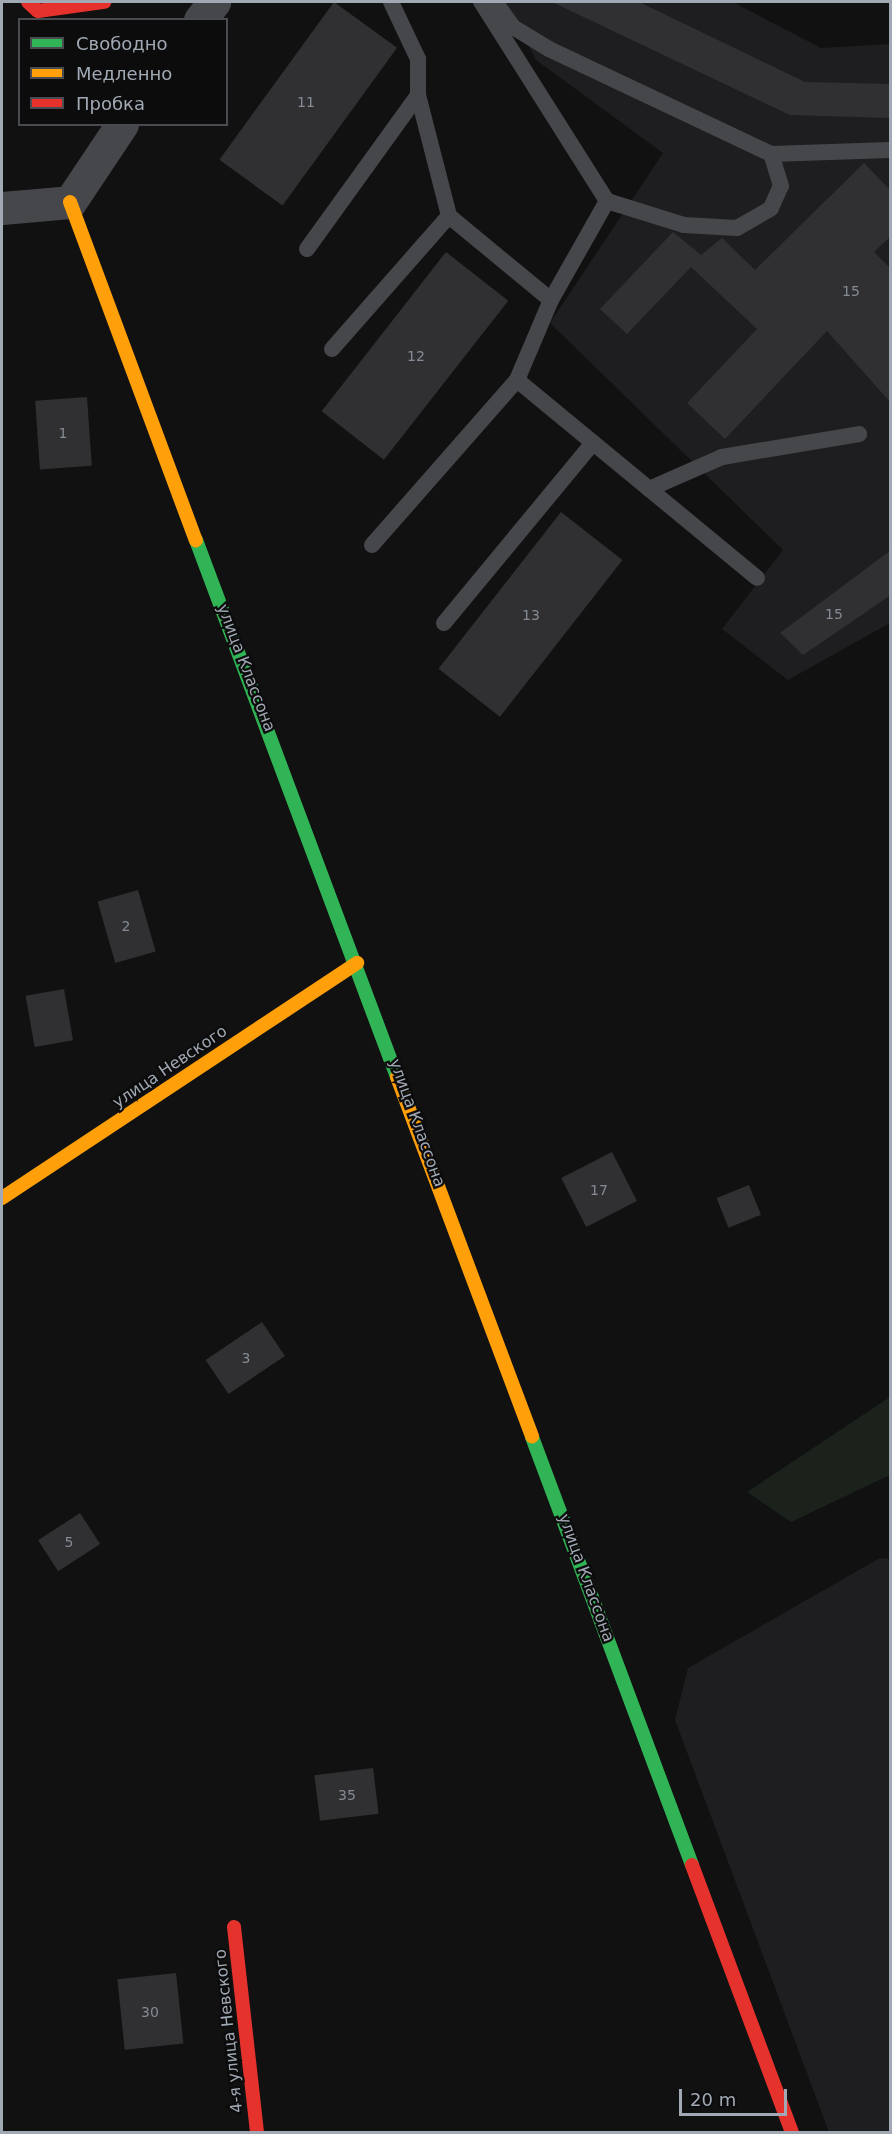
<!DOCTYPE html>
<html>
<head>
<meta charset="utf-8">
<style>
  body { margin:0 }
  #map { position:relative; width:892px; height:2134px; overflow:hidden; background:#111112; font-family:"DejaVu Sans",sans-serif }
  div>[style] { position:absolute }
  .built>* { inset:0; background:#1e1e20 }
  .green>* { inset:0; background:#1b221c }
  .building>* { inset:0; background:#303032; transform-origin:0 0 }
  .lane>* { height:16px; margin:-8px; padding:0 8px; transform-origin:8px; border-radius:8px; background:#45474b }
  .street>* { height:33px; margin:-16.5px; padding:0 16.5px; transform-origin:16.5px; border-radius:16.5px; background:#45474b }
  .fast>* { height:14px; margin:-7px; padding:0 7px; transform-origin:7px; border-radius:7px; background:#30b455 }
  .slow>* { height:14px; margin:-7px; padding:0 7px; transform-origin:7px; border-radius:7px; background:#ff9f0a }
  .jam>* { height:14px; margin:-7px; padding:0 7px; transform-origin:7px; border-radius:7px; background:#e5322d }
  span { translate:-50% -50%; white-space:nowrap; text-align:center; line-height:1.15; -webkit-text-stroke:4.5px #0c0c0d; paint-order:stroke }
  .number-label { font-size:14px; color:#858b94 }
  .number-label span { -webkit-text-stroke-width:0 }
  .street-label { font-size:16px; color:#a1a9b4 }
  .frame { position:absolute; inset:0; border:3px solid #a1a9b4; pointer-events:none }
  .legend { position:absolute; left:18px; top:18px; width:210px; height:108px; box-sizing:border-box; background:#0c0c0d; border:2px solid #484b50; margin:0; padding:8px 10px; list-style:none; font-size:18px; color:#a1a9b4 }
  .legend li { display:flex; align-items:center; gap:12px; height:30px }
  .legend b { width:30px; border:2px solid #484b50 }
  .scale { position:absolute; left:679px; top:2089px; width:108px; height:27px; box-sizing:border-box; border:3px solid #a1a9b4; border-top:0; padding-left:8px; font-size:18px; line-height:21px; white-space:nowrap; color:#a1a9b4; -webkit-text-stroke:4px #0c0c0d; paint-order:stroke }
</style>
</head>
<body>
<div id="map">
  <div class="built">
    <i style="clip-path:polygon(505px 2px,733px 2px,821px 48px,890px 44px,890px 623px,788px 680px,722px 629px,783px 550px,550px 323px,663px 153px,536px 60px)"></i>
    <i style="clip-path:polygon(880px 1558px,890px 1559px,890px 2132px,829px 2132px,675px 1720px,688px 1668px)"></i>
  </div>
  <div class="green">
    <i style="clip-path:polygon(890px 1397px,890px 1475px,791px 1522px,747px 1492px)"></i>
  </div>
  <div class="building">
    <i style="left:334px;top:2px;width:78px;height:195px;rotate:36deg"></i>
    <i style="clip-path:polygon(552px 2px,639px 2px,805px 82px,891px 84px,891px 118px,790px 115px)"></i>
    <i style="clip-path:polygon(864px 163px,891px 191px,891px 236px,874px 252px,891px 269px,891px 403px,827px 331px,725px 439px,687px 403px,757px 329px,691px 267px,627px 334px,600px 309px,673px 232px,701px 255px,722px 238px,755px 270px)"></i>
    <i style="left:446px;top:252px;width:79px;height:202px;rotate:38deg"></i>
    <i style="left:87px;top:397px;width:69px;height:52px;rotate:86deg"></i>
    <i style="left:561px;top:512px;width:78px;height:199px;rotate:38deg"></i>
    <i style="clip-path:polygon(891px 550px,891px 595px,803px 655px,780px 633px)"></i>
    <i style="left:138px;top:890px;width:64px;height:42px;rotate:74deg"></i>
    <i style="left:64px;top:989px;width:52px;height:39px;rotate:80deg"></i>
    <i style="left:612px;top:1152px;width:55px;height:57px;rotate:63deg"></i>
    <i style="left:749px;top:1185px;width:32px;height:35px;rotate:68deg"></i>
    <i style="left:262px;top:1322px;width:41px;height:68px;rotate:56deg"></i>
    <i style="left:80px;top:1513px;width:37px;height:50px;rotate:57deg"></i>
    <i style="left:373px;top:1768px;width:46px;height:59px;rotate:83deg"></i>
    <i style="left:176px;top:1973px;width:71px;height:59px;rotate:84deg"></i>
  </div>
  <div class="lane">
    <i style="left:495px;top:2px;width:31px;rotate:54deg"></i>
    <i style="left:513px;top:27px;width:42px;rotate:31.4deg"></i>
    <i style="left:549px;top:49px;width:246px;rotate:25.3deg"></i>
    <i style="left:771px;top:154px;width:119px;rotate:-1.9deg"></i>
    <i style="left:418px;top:95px;width:125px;rotate:75.6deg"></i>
    <i style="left:607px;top:201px;width:81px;rotate:17.3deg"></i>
    <i style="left:684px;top:225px;width:53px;rotate:3.2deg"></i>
    <i style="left:737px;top:228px;width:39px;rotate:-30deg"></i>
    <i style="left:771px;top:208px;width:24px;rotate:-66deg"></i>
    <i style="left:781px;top:186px;width:34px;rotate:-107deg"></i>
    <i style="left:307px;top:249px;width:190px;rotate:-54.2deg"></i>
    <i style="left:418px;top:95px;width:36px;rotate:-90deg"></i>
    <i style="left:418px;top:59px;width:63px;rotate:-115.3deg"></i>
    <i style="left:332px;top:349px;width:177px;rotate:-48.7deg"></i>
    <i style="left:449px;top:216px;width:132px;rotate:39.5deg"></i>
    <i style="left:551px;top:300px;width:114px;rotate:-60.5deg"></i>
    <i style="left:607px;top:201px;width:236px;rotate:-122.3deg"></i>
    <i style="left:517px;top:380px;width:311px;rotate:39.5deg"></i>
    <i style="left:649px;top:489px;width:80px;rotate:-23.7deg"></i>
    <i style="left:722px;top:457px;width:139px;rotate:-9.5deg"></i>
    <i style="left:372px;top:545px;width:220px;rotate:-48.7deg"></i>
    <i style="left:517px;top:380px;width:87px;rotate:-67deg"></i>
    <i style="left:444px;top:623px;width:234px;rotate:-50.4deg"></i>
  </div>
  <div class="street">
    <i style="left:200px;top:20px;width:23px;rotate:-52deg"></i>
    <i style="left:2px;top:208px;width:68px;rotate:-5deg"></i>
    <i style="left:70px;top:202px;width:94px;rotate:-56.3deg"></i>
  </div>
  <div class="fast">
    <i style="left:196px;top:540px;width:573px;rotate:69.48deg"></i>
    <i style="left:532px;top:1437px;width:457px;rotate:69.5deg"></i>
  </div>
  <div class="slow">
    <i style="left:70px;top:202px;width:361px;rotate:69.6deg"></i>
    <i style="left:397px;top:1077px;width:384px;rotate:69.4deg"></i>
    <i style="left:2px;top:1198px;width:426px;rotate:-33.5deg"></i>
  </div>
  <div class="jam">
    <i style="left:28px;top:2px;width:13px;rotate:42deg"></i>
    <i style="left:38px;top:11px;width:67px;rotate:-7.8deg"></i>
    <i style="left:692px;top:1865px;width:285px;rotate:69.5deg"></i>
    <i style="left:234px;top:1927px;width:206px;rotate:83.6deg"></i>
  </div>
  <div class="number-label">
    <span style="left:306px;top:102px">11</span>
    <span style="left:851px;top:291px">15</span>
    <span style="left:416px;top:356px">12</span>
    <span style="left:63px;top:433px">1</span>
    <span style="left:834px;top:614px">15</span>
    <span style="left:531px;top:615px">13</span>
    <span style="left:126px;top:926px">2</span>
    <span style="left:599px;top:1190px">17</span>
    <span style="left:246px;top:1358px">3</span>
    <span style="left:69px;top:1542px">5</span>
    <span style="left:347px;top:1795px">35</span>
    <span style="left:150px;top:2012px">30</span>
  </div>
  <div class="street-label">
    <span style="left:246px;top:668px;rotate:69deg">улица Классона</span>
    <span style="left:170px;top:1067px;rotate:-34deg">улица Невского</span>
    <span style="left:417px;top:1123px;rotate:70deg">улица Классона</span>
    <span style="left:586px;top:1578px;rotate:70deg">улица Классона</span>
    <span style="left:229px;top:2031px;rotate:-96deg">4-я улица Невского</span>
  </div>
  <div class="frame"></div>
  <ul class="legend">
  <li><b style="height:8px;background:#30b455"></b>Свободно</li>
  <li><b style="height:8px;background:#ff9f0a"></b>Медленно</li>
  <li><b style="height:8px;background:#e5322d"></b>Пробка</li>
  </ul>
  <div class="scale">20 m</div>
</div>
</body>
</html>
